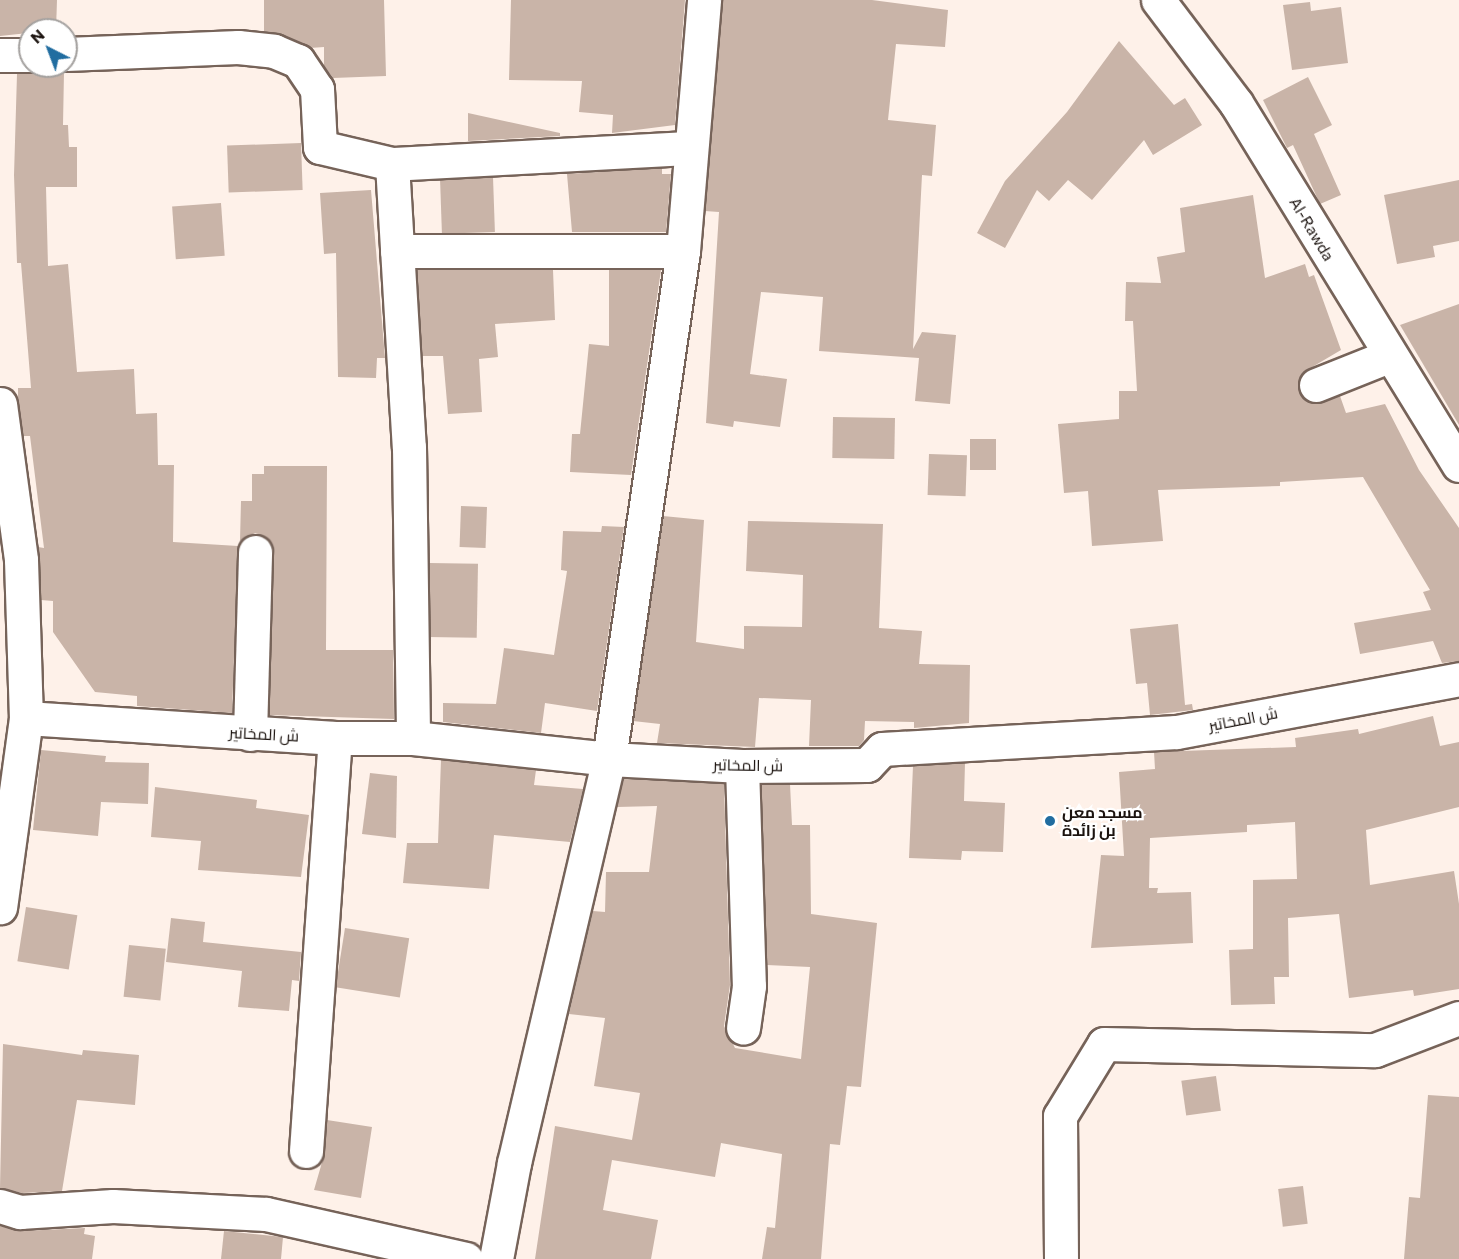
<!DOCTYPE html>
<html>
<head>
<meta charset="utf-8">
<style>
  body { margin:0 }
  #map { position:relative; width:1459px; height:1259px; overflow:hidden; background:#fef1e9; font-family:Commissioner,Cairo,sans-serif }
  div>[style] { position:absolute }
  .building>* { inset:0; background:#c9b4a8; transform-origin:0 0 }
  .roads { filter:drop-shadow(2px 0 #766359) drop-shadow(-2px 0 #766359) drop-shadow(0 2px #766359) drop-shadow(0 -2px #766359) }
  .minor>* { height:33px; margin:-16.5px; padding:0 16.5px; transform-origin:16.5px; border-radius:16.5px; background:#fff }
  .dots>* { width:16px; height:16px; translate:-50% -50%; box-sizing:border-box; border:3px solid #fff; border-radius:50% }
  span { translate:-50% -50%; white-space:nowrap; text-align:center; line-height:1.15; -webkit-text-stroke:4.5px #fff; paint-order:stroke }
  .street-label { font-size:16px; color:#1b130f }
  .poi-label { font-size:16px; color:#1b130f; font-weight:700 }
  .left { translate:0 -50%; text-align:left }
  .north { position:absolute; left:18px; top:18px; width:60px; height:60px; box-sizing:border-box; background:#fff; border:2px solid #a4a19f; border-radius:50%; rotate:318deg; font-size:16px; font-weight:700; line-height:24px; text-align:center; color:#1b130f }
  .north::after { content:''; display:block; margin:auto; width:21px; height:27px; background:#216da0; clip-path:polygon(50% 0,100% 100%,50% 72%,0 100%) }
</style>
</head>
<body>
<div id="map">
  <div class="building">
    <i style="clip-path:polygon(0 0,57px 0,56px 30px,0 36px)"></i>
    <i style="clip-path:polygon(264px 0,384px 0,386px 76px,333px 78px,324px 66px,324px 47px,310px 48px,264px 31px)"></i>
    <i style="clip-path:polygon(511px 0,685px 0,675px 125px,612px 133px,613px 115px,579px 112px,582px 81px,509px 80px)"></i>
    <i style="clip-path:polygon(722px 0,872px 0,948px 10px,945px 47px,896px 44px,888px 120px,936px 125px,932px 176px,922px 175px,913px 349px,922px 332px,956px 335px,950px 404px,915px 401px,919px 358px,819px 351px,823px 297px,761px 292px,750px 374px,787px 379px,780px 427px,734px 421px,733px 427px,706px 423px,719px 212px,705px 211px)"></i>
    <i style="clip-path:polygon(1310px 2px,1311px 11px,1341px 7px,1348px 63px,1292px 70px,1283px 5px)"></i>
    <i style="clip-path:polygon(1119px 41px,1174px 105px,1185px 98px,1202px 125px,1153px 155px,1144px 140px,1092px 200px,1068px 180px,1049px 201px,1037px 190px,1005px 248px,977px 233px,1005px 181px,1067px 112px)"></i>
    <i style="clip-path:polygon(45px 66px,64px 72px,63px 125px,68px 125px,69px 147px,77px 147px,77px 187px,46px 187px,48px 266px,68px 264px,77px 372px,134px 369px,136px 414px,157px 413px,158px 465px,174px 465px,173px 542px,238px 546px,232px 713px,137px 706px,137px 696px,95px 692px,53px 632px,53px 601px,41px 600px,38px 547px,44px 548px,30px 436px,23px 436px,18px 400px,18px 388px,31px 388px,21px 263px,17px 263px,14px 175px,17px 74px,39px 71px)"></i>
    <i style="clip-path:polygon(1308px 77px,1332px 125px,1314px 134px,1341px 195px,1320px 204px,1293px 145px,1287px 148px,1263px 100px)"></i>
    <i style="clip-path:polygon(468px 113px,560px 133px,560px 136px,468px 141px)"></i>
    <i style="left:301px;top:143px;width:47px;height:74px;rotate:88deg"></i>
    <i style="clip-path:polygon(662px 168px,662px 174px,671px 174px,666px 232px,572px 232px,567px 174px)"></i>
    <i style="left:493px;top:177px;width:55px;height:53px;rotate:88deg"></i>
    <i style="clip-path:polygon(1459px 180px,1459px 241px,1433px 246px,1435px 257px,1397px 264px,1384px 195px)"></i>
    <i style="clip-path:polygon(371px 190px,385px 358px,377px 358px,376px 378px,338px 377px,336px 253px,324px 254px,320px 193px)"></i>
    <i style="clip-path:polygon(1253px 195px,1265px 278px,1305px 264px,1309px 277px,1314px 275px,1341px 350px,1302px 373px,1299px 392px,1314px 404px,1340px 396px,1346px 413px,1385px 404px,1419px 470px,1459px 528px,1459px 661px,1442px 663px,1433px 641px,1360px 654px,1354px 623px,1431px 610px,1423px 592px,1430px 590px,1363px 477px,1280px 482px,1280px 486px,1158px 490px,1163px 541px,1092px 546px,1088px 491px,1064px 493px,1058px 424px,1119px 419px,1119px 391px,1137px 391px,1133px 321px,1125px 321px,1126px 282px,1161px 283px,1157px 257px,1185px 252px,1180px 208px)"></i>
    <i style="left:221px;top:203px;width:53px;height:49px;rotate:86deg"></i>
    <i style="clip-path:polygon(417px 270px,553px 270px,555px 320px,495px 324px,498px 357px,479px 359px,482px 412px,448px 414px,443px 356px,422px 356px)"></i>
    <i style="clip-path:polygon(609px 270px,661px 270px,631px 475px,570px 472px,572px 434px,580px 434px,589px 344px,609px 346px)"></i>
    <i style="clip-path:polygon(1459px 304px,1459px 425px,1400px 325px)"></i>
    <i style="left:833px;top:417px;width:62px;height:41px;rotate:1deg"></i>
    <i style="left:970px;top:439px;width:26px;height:31px"></i>
    <i style="left:929px;top:454px;width:38px;height:41px;rotate:2deg"></i>
    <i style="clip-path:polygon(264px 466px,327px 466px,326px 650px,393px 650px,394px 719px,269px 715px,274px 552px,264px 536px,255px 533px,240px 541px,241px 501px,252px 501px,252px 474px,264px 474px)"></i>
    <i style="left:461px;top:506px;width:26px;height:41px;rotate:2deg"></i>
    <i style="clip-path:polygon(663px 516px,704px 520px,696px 642px,744px 649px,744px 626px,802px 627px,803px 575px,746px 571px,748px 521px,883px 524px,879px 628px,922px 631px,919px 664px,970px 665px,969px 723px,914px 728px,914px 722px,865px 721px,864px 740px,859px 746px,809px 746px,811px 700px,759px 698px,755px 747px,657px 743px,660px 724px,633px 721px)"></i>
    <i style="clip-path:polygon(602px 526px,624px 527px,597px 711px,545px 703px,541px 733px,443px 722px,443px 703px,496px 704px,504px 648px,554px 655px,567px 571px,561px 570px,563px 531px,601px 532px)"></i>
    <i style="left:429px;top:563px;width:49px;height:74px;rotate:1deg"></i>
    <i style="clip-path:polygon(1178px 624px,1185px 705px,1192px 704px,1193px 710px,1150px 715px,1147px 683px,1136px 684px,1130px 629px)"></i>
    <i style="clip-path:polygon(1433px 716px,1440px 746px,1459px 742px,1459px 807px,1366px 830px,1370px 885px,1454px 871px,1459px 904px,1459px 989px,1414px 996px,1413px 990px,1349px 998px,1339px 914px,1288px 918px,1289px 977px,1274px 977px,1275px 1004px,1231px 1005px,1229px 950px,1253px 949px,1253px 880px,1297px 879px,1295px 822px,1247px 825px,1247px 832px,1150px 838px,1149px 888px,1158px 888px,1157px 893px,1191px 892px,1193px 943px,1091px 948px,1101px 855px,1124px 856px,1119px 772px,1155px 769px,1154px 752px,1296px 747px,1295px 738px,1358px 729px,1359px 734px)"></i>
    <i style="clip-path:polygon(41px 750px,106px 756px,105px 762px,149px 763px,148px 804px,101px 802px,98px 836px,33px 830px)"></i>
    <i style="clip-path:polygon(441px 760px,536px 770px,534px 785px,583px 789px,570px 842px,494px 835px,489px 889px,403px 883px,407px 843px,438px 843px)"></i>
    <i style="clip-path:polygon(965px 763px,964px 801px,1005px 803px,1003px 852px,962px 851px,961px 860px,909px 858px,913px 766px)"></i>
    <i style="clip-path:polygon(370px 773px,397px 776px,396px 838px,362px 834px)"></i>
    <i style="clip-path:polygon(624px 779px,724px 784px,730px 985px,724px 1026px,735px 1048px,801px 1059px,810px 967px,767px 965px,761px 785px,790px 784px,792px 825px,810px 825px,811px 914px,877px 923px,861px 1087px,847px 1086px,840px 1145px,830px 1144px,821px 1259px,762px 1259px,767px 1227px,775px 1228px,782px 1154px,721px 1143px,715px 1177px,612px 1160px,603px 1210px,658px 1220px,651px 1259px,535px 1259px,555px 1126px,632px 1140px,640px 1093px,594px 1086px,605px 1018px,569px 1014px,593px 911px,605px 912px,606px 872px,649px 872px,657px 806px,617px 807px)"></i>
    <i style="clip-path:polygon(155px 787px,257px 800px,256px 808px,309px 815px,301px 877px,198px 870px,201px 841px,151px 837px)"></i>
    <i style="left:26px;top:907px;width:52px;height:55px;rotate:9deg"></i>
    <i style="clip-path:polygon(171px 918px,205px 922px,203px 942px,301px 952px,299px 981px,292px 980px,289px 1011px,238px 1007px,242px 971px,166px 962px)"></i>
    <i style="left:345px;top:928px;width:65px;height:60px;rotate:9deg"></i>
    <i style="left:129px;top:945px;width:37px;height:52px;rotate:6deg"></i>
    <i style="clip-path:polygon(3px 1044px,82px 1055px,83px 1050px,139px 1055px,135px 1105px,77px 1100px,62px 1191px,22px 1193px,0 1188px)"></i>
    <i style="left:1216px;top:1076px;width:35px;height:35px;rotate:82deg"></i>
    <i style="clip-path:polygon(1428px 1095px,1459px 1097px,1459px 1259px,1404px 1259px,1409px 1197px,1420px 1198px)"></i>
    <i style="clip-path:polygon(327px 1120px,372px 1127px,361px 1198px,314px 1190px,325px 1152px)"></i>
    <i style="left:1303px;top:1186px;width:38px;height:25px;rotate:83deg"></i>
    <i style="clip-path:polygon(0 1226px,21px 1231px,85px 1228px,84px 1234px,95px 1236px,92px 1259px,0 1259px)"></i>
    <i style="clip-path:polygon(224px 1231px,283px 1237px,281px 1259px,221px 1259px)"></i>
  </div>
  <div class="roads">
    <div class="minor">
      <i style="left:1158px;top:0;width:129px;rotate:52.9deg"></i>
      <i style="left:1236px;top:103px;width:425px;rotate:58.4deg"></i>
      <i style="left:66px;top:54px;width:172px;rotate:-2.3deg"></i>
      <i style="left:238px;top:47px;width:36px;rotate:6deg"></i>
      <i style="left:274px;top:51px;width:26px;rotate:23deg"></i>
      <i style="left:298px;top:61px;width:34px;rotate:56deg"></i>
      <i style="left:317px;top:89px;width:58px;rotate:87deg"></i>
      <i style="left:320px;top:147px;width:74px;rotate:13.3deg"></i>
      <i style="left:392px;top:164px;width:284px;rotate:86.6deg"></i>
      <i style="left:409px;top:447px;width:291px;rotate:89.2deg"></i>
      <i style="left:0;top:55px;width:30px"></i>
      <i style="left:392px;top:164px;width:298px;rotate:-3.1deg"></i>
      <i style="left:397px;top:251px;width:286px"></i>
      <i style="left:1316px;top:385px;width:79px;rotate:-21.7deg"></i>
      <i style="left:0;top:404px;width:157px;rotate:82.3deg"></i>
      <i style="left:21px;top:560px;width:158px;rotate:88.2deg"></i>
      <i style="left:26px;top:718px;width:191px;rotate:97.8deg"></i>
      <i style="left:26px;top:718px;width:310px;rotate:3.7deg"></i>
      <i style="left:335px;top:738px;width:78px"></i>
      <i style="left:413px;top:738px;width:197px;rotate:6.1deg"></i>
      <i style="left:609px;top:759px;width:133px;rotate:3deg"></i>
      <i style="left:742px;top:766px;width:125px;rotate:-0.5deg"></i>
      <i style="left:867px;top:765px;width:22px;rotate:-47deg"></i>
      <i style="left:882px;top:749px;width:295px;rotate:-3.3deg"></i>
      <i style="left:1177px;top:732px;width:287px;rotate:-10.6deg"></i>
      <i style="left:250px;top:734px;width:182px;rotate:-88.4deg"></i>
      <i style="left:742px;top:766px;width:220px;rotate:88.2deg"></i>
      <i style="left:749px;top:986px;width:42px;rotate:98.1deg"></i>
      <i style="left:306px;top:1151px;width:414px;rotate:-86deg"></i>
      <i style="left:0;top:1206px;width:21px;rotate:17deg"></i>
      <i style="left:20px;top:1212px;width:93px;rotate:-3.7deg"></i>
      <i style="left:113px;top:1206px;width:153px;rotate:3deg"></i>
      <i style="left:266px;top:1214px;width:205px;rotate:12.7deg"></i>
      <i style="left:496px;top:1259px;width:98px;rotate:-79.4deg"></i>
      <i style="left:514px;top:1163px;width:415px;rotate:-76.8deg"></i>
      <i style="left:609px;top:759px;width:513px;rotate:-81.71deg"></i>
      <i style="left:683px;top:251px;width:252px;rotate:-85.2deg"></i>
      <i style="left:1061px;top:1259px;width:143px;rotate:-90.4deg"></i>
      <i style="left:1060px;top:1116px;width:84px;rotate:-58.6deg"></i>
      <i style="left:1104px;top:1044px;width:271px;rotate:1.3deg"></i>
      <i style="left:1375px;top:1050px;width:90px;rotate:-20.9deg"></i>
    </div>
  </div>
  <div class="dots">
    <i style="left:1050px;top:821px;background:#216da0"></i>
  </div>
  <div class="street-label">
    <span style="left:1312px;top:229px;rotate:59deg">Al-Rawda</span>
    <span style="left:1243px;top:719px;rotate:-11deg">ش المخاتير</span>
    <span style="left:264px;top:734px;rotate:3deg">ش المخاتير</span>
    <span style="left:748px;top:765px;rotate:1deg">ش المخاتير</span>
  </div>
  <div class="poi-label">
    <span class="left" style="left:1062px;top:821px">مسجد معن<br>بن زائدة</span>
  </div>
  <div class="north">N</div>
</div>
</body>
</html>
